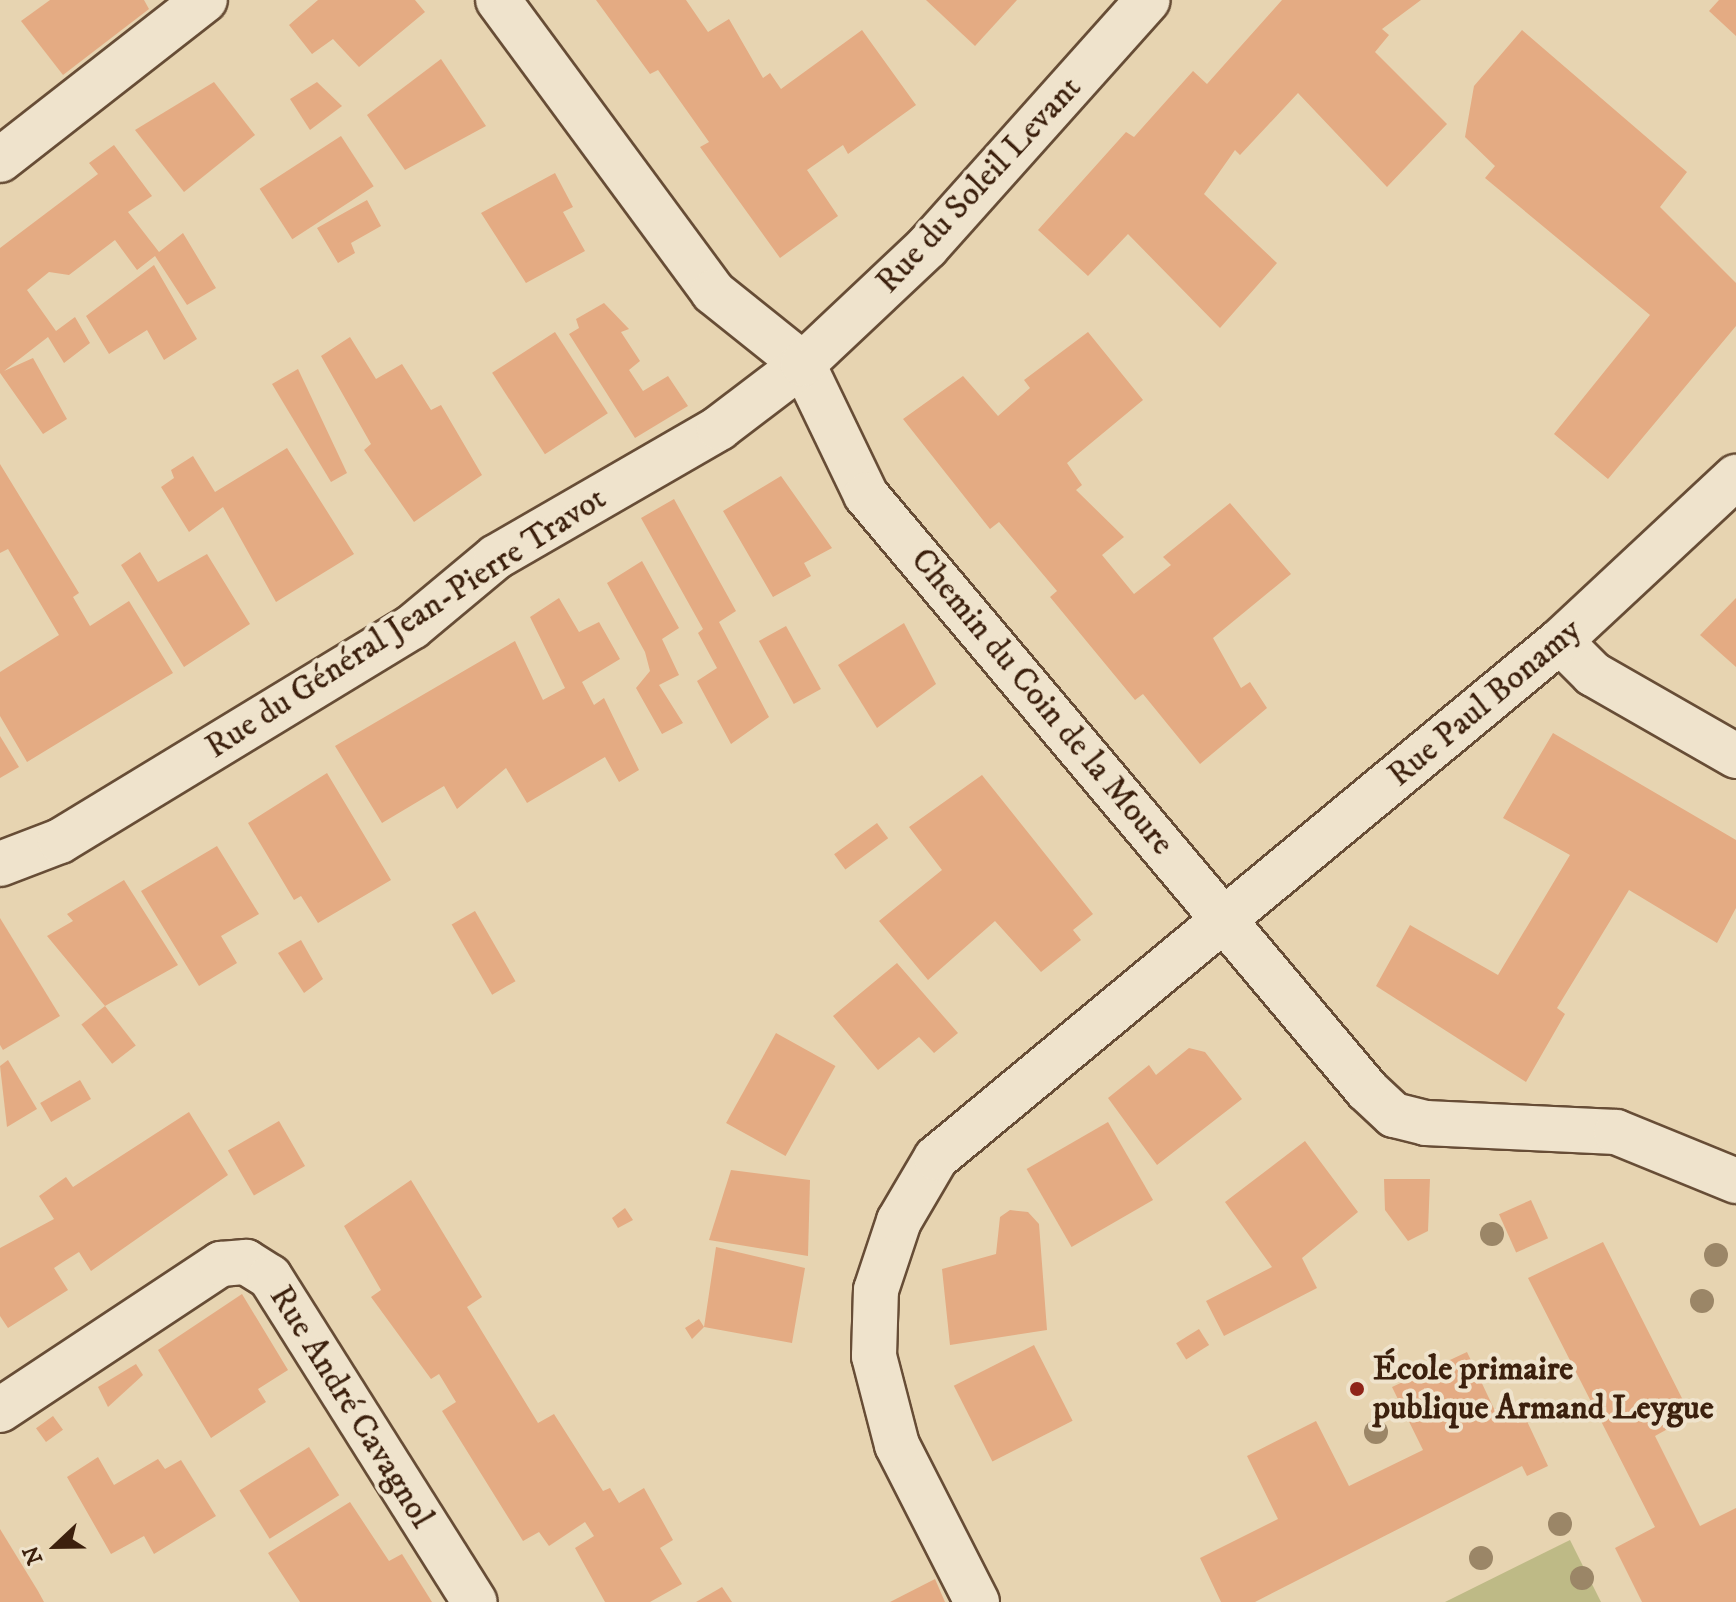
<!DOCTYPE html>
<html>
<head>
<meta charset="utf-8">
<style>
  body { margin:0 }
  #map { position:relative; width:1736px; height:1602px; overflow:hidden; background:#e7d4b1; font-family:"IM FELL DW Pica",serif }
  div>[style] { position:absolute }
  .green>* { inset:0; background:#beba86 }
  .building>* { inset:0; background:#e4ab83; transform-origin:0 0 }
  .roads { filter:drop-shadow(2px 0 #674d36) drop-shadow(-2px 0 #674d36) drop-shadow(0 2px #674d36) drop-shadow(0 -2px #674d36) }
  .minor>* { height:44px; margin:-22px; padding:0 22px; transform-origin:22px; border-radius:22px; background:#efe3cc }
  .trees>* { width:24px; height:24px; margin:-12px; border-radius:50%; background:#9b8667 }
  .dots>* { width:22px; height:22px; translate:-50% -50%; box-sizing:border-box; border:4px solid #efe3cc; border-radius:50% }
  span { translate:-50% -50%; white-space:nowrap; text-align:center; line-height:1.15; -webkit-text-stroke:8px #efe3cc; paint-order:stroke }
  .street-label { font-size:34px; color:#3c200d }
  .poi-label { font-size:34px; color:#3c200d; font-weight:700 }
  .left { translate:0 -50%; text-align:left }
  .north { position:absolute; left:16px; top:1506px; width:80px; height:80px; -webkit-text-stroke:6px #efe3cc; paint-order:stroke; rotate:248deg; font-size:22px; font-weight:700; line-height:32px; text-align:center; color:#3c200d }
  .north::after { content:''; display:block; margin:auto; width:28px; height:36px; background:#3c200d; clip-path:polygon(50% 0,100% 100%,50% 72%,0 100%) }
</style>
</head>
<body>
<div id="map">
  <div class="green">
    <i style="clip-path:polygon(1570px 1540px,1601px 1602px,1445px 1602px)"></i>
  </div>
  <div class="building">
    <i style="clip-path:polygon(50px 0,144px 0,149px 9px,63px 75px,21px 21px)"></i>
    <i style="clip-path:polygon(318px 0,415px 0,425px 12px,359px 67px,333px 39px,312px 54px,289px 25px)"></i>
    <i style="clip-path:polygon(596px 0,686px 0,708px 32px,729px 19px,763px 78px,770px 73px,781px 89px,862px 30px,916px 105px,848px 154px,843px 145px,807px 170px,838px 216px,780px 258px,700px 147px,709px 142px,658px 70px,650px 74px)"></i>
    <i style="clip-path:polygon(926px 0,1017px 0,975px 46px)"></i>
    <i style="clip-path:polygon(1282px 0,1421px 0,1382px 29px,1389px 35px,1375px 52px,1447px 124px,1387px 187px,1298px 93px,1240px 155px,1235px 150px,1204px 194px,1277px 263px,1220px 328px,1128px 234px,1088px 276px,1038px 230px,1126px 132px,1134px 137px,1193px 71px,1207px 84px)"></i>
    <i style="clip-path:polygon(1719px 0,1736px 0,1736px 36px,1709px 11px)"></i>
    <i style="clip-path:polygon(1522px 30px,1687px 172px,1660px 207px,1736px 283px,1736px 326px,1608px 479px,1554px 434px,1650px 315px,1485px 178px,1495px 166px,1465px 137px,1474px 86px)"></i>
    <i style="clip-path:polygon(441px 59px,486px 126px,405px 170px,367px 115px)"></i>
    <i style="clip-path:polygon(214px 82px,255px 135px,184px 192px,135px 130px)"></i>
    <i style="clip-path:polygon(317px 82px,342px 106px,310px 130px,290px 99px)"></i>
    <i style="left:341px;top:136px;width:60px;height:97px;rotate:57deg"></i>
    <i style="clip-path:polygon(114px 145px,152px 196px,128px 212px,159px 252px,183px 233px,216px 288px,187px 305px,155px 256px,137px 270px,115px 240px,69px 275px,49px 272px,27px 290px,56px 331px,75px 317px,90px 343px,64px 363px,48px 337px,4px 371px,33px 358px,67px 419px,43px 434px,0 373px,0 248px,98px 174px,89px 163px)"></i>
    <i style="clip-path:polygon(555px 173px,573px 207px,563px 212px,585px 251px,526px 283px,481px 213px)"></i>
    <i style="clip-path:polygon(367px 200px,381px 226px,351px 243px,355px 253px,338px 263px,317px 228px)"></i>
    <i style="clip-path:polygon(154px 265px,197px 339px,164px 360px,147px 330px,109px 354px,86px 316px)"></i>
    <i style="clip-path:polygon(604px 303px,629px 329px,621px 332px,640px 361px,629px 370px,643px 391px,668px 376px,688px 406px,635px 438px,569px 334px,579px 328px,576px 319px)"></i>
    <i style="left:555px;top:332px;width:97px;height:75px;rotate:57deg"></i>
    <i style="clip-path:polygon(1088px 332px,1143px 400px,1067px 463px,1082px 485px,1076px 490px,1124px 537px,1102px 555px,1134px 594px,1171px 565px,1163px 557px,1230px 503px,1291px 574px,1213px 638px,1241px 688px,1250px 682px,1267px 708px,1200px 764px,1143px 694px,1135px 700px,1050px 597px,1057px 591px,999px 522px,990px 529px,903px 419px,963px 376px,998px 416px,1030px 388px,1024px 380px)"></i>
    <i style="clip-path:polygon(350px 337px,376px 379px,402px 364px,431px 410px,441px 405px,482px 475px,414px 522px,364px 450px,371px 444px,321px 356px)"></i>
    <i style="clip-path:polygon(298px 369px,347px 473px,331px 482px,272px 384px)"></i>
    <i style="clip-path:polygon(287px 448px,354px 554px,276px 602px,223px 507px,189px 532px,161px 487px,174px 478px,171px 470px,193px 456px,215px 492px)"></i>
    <i style="clip-path:polygon(0 464px,79px 593px,73px 597px,90px 626px,129px 601px,173px 673px,27px 762px,0 716px,0 672px,59px 635px,8px 549px,0 553px)"></i>
    <i style="clip-path:polygon(781px 476px,832px 548px,804px 563px,811px 576px,773px 597px,723px 511px)"></i>
    <i style="clip-path:polygon(674px 499px,736px 611px,719px 622px,769px 717px,731px 744px,697px 681px,717px 668px,698px 633px,703px 629px,641px 518px)"></i>
    <i style="clip-path:polygon(140px 552px,158px 582px,207px 554px,250px 624px,184px 667px,121px 565px)"></i>
    <i style="clip-path:polygon(642px 561px,679px 628px,662px 639px,679px 675px,659px 685px,683px 723px,662px 734px,636px 688px,650px 671px,645px 652px,607px 583px)"></i>
    <i style="clip-path:polygon(559px 598px,579px 632px,599px 622px,620px 659px,582px 682px,594px 705px,604px 698px,639px 770px,619px 782px,605px 757px,527px 803px,506px 768px,457px 809px,444px 786px,382px 823px,335px 746px,515px 641px,543px 700px,565px 688px,530px 617px)"></i>
    <i style="clip-path:polygon(1736px 598px,1736px 667px,1700px 635px)"></i>
    <i style="clip-path:polygon(904px 623px,936px 684px,877px 728px,838px 665px)"></i>
    <i style="left:786px;top:626px;width:72px;height:31px;rotate:61deg"></i>
    <i style="clip-path:polygon(1553px 733px,1736px 840px,1736px 908px,1717px 943px,1629px 890px,1557px 1008px,1565px 1014px,1526px 1082px,1376px 986px,1410px 925px,1498px 975px,1570px 855px,1503px 818px)"></i>
    <i style="clip-path:polygon(0 736px,19px 767px,0 778px)"></i>
    <i style="clip-path:polygon(327px 773px,391px 880px,318px 923px,301px 896px,294px 900px,248px 823px)"></i>
    <i style="clip-path:polygon(982px 775px,1093px 914px,1073px 930px,1081px 940px,1041px 972px,995px 921px,928px 980px,879px 921px,942px 870px,909px 827px)"></i>
    <i style="left:877px;top:823px;width:19px;height:53px;rotate:54deg"></i>
    <i style="clip-path:polygon(217px 846px,259px 914px,221px 936px,237px 963px,199px 986px,141px 891px)"></i>
    <i style="clip-path:polygon(124px 880px,178px 965px,105px 1006px,47px 936px,73px 921px,67px 914px)"></i>
    <i style="left:475px;top:911px;width:81px;height:27px;rotate:60deg"></i>
    <i style="clip-path:polygon(0 918px,60px 1016px,3px 1050px,0 1045px)"></i>
    <i style="clip-path:polygon(301px 940px,323px 979px,304px 993px,278px 953px)"></i>
    <i style="clip-path:polygon(897px 963px,958px 1033px,934px 1053px,919px 1037px,878px 1070px,833px 1016px)"></i>
    <i style="left:105px;top:1006px;width:50px;height:30px;rotate:52deg"></i>
    <i style="left:776px;top:1033px;width:68px;height:103px;rotate:29deg"></i>
    <i style="clip-path:polygon(1189px 1048px,1205px 1052px,1242px 1099px,1157px 1165px,1108px 1098px,1149px 1065px,1156px 1075px)"></i>
    <i style="clip-path:polygon(8px 1060px,37px 1109px,7px 1127px,0 1066px)"></i>
    <i style="left:80px;top:1080px;width:22px;height:46px;rotate:60deg"></i>
    <i style="clip-path:polygon(189px 1112px,228px 1175px,91px 1271px,79px 1252px,63px 1262px,54px 1268px,68px 1290px,8px 1328px,0 1316px,0 1248px,54px 1219px,39px 1196px,66px 1177px,73px 1187px)"></i>
    <i style="left:279px;top:1121px;width:52px;height:59px;rotate:60deg"></i>
    <i style="left:1108px;top:1122px;width:90px;height:94px;rotate:60deg"></i>
    <i style="clip-path:polygon(1305px 1141px,1358px 1212px,1302px 1258px,1317px 1288px,1224px 1336px,1206px 1301px,1272px 1267px,1225px 1202px)"></i>
    <i style="clip-path:polygon(731px 1170px,810px 1180px,808px 1256px,709px 1240px)"></i>
    <i style="clip-path:polygon(1384px 1179px,1430px 1179px,1428px 1231px,1408px 1241px,1385px 1210px)"></i>
    <i style="clip-path:polygon(411px 1180px,482px 1297px,467px 1307px,538px 1423px,554px 1414px,603px 1491px,610px 1488px,619px 1503px,644px 1488px,673px 1540px,660px 1548px,682px 1584px,650px 1602px,605px 1602px,575px 1548px,594px 1536px,585px 1522px,549px 1546px,539px 1532px,523px 1541px,442px 1411px,456px 1402px,439px 1374px,431px 1379px,371px 1297px,381px 1290px,344px 1226px)"></i>
    <i style="left:1531px;top:1200px;width:42px;height:35px;rotate:66deg"></i>
    <i style="clip-path:polygon(625px 1208px,633px 1220px,618px 1228px,612px 1218px)"></i>
    <i style="clip-path:polygon(1010px 1210px,1028px 1212px,1039px 1224px,1047px 1330px,950px 1345px,942px 1269px,996px 1254px,1000px 1217px)"></i>
    <i style="clip-path:polygon(1603px 1242px,1691px 1416px,1655px 1436px,1700px 1526px,1736px 1508px,1736px 1602px,1642px 1602px,1615px 1548px,1655px 1527px,1528px 1278px)"></i>
    <i style="clip-path:polygon(716px 1247px,805px 1268px,792px 1343px,704px 1327px,692px 1339px,685px 1328px,699px 1319px,704px 1327px)"></i>
    <i style="clip-path:polygon(242px 1294px,288px 1370px,258px 1389px,266px 1402px,211px 1438px,158px 1350px)"></i>
    <i style="left:1199px;top:1329px;width:19px;height:27px;rotate:58deg"></i>
    <i style="left:1034px;top:1345px;width:85px;height:90px;rotate:63deg"></i>
    <i style="clip-path:polygon(1467px 1352px,1497px 1415px,1519px 1404px,1548px 1466px,1527px 1476px,1522px 1466px,1255px 1602px,1221px 1602px,1200px 1558px,1278px 1519px,1247px 1456px,1316px 1421px,1349px 1486px,1423px 1450px,1392px 1387px)"></i>
    <i style="clip-path:polygon(136px 1364px,143px 1375px,108px 1407px,98px 1387px)"></i>
    <i style="left:53px;top:1416px;width:17px;height:21px;rotate:54deg"></i>
    <i style="left:309px;top:1447px;width:57px;height:82px;rotate:58deg"></i>
    <i style="clip-path:polygon(98px 1457px,114px 1485px,158px 1459px,165px 1469px,181px 1460px,216px 1516px,154px 1554px,144px 1536px,111px 1554px,67px 1477px)"></i>
    <i style="clip-path:polygon(350px 1502px,389px 1561px,402px 1554px,432px 1602px,300px 1602px,268px 1553px)"></i>
    <i style="clip-path:polygon(0 1529px,38px 1591px,44px 1602px,0 1602px)"></i>
    <i style="clip-path:polygon(935px 1579px,945px 1602px,890px 1602px)"></i>
    <i style="clip-path:polygon(722px 1587px,732px 1602px,696px 1602px)"></i>
  </div>
  <div class="roads">
    <div class="minor">
      <i style="left:498px;top:0;width:363px;rotate:53.6deg"></i>
      <i style="left:713px;top:292px;width:115px;rotate:38.7deg"></i>
      <i style="left:803px;top:364px;width:145px;rotate:64.3deg"></i>
      <i style="left:866px;top:495px;width:778px;rotate:49.9deg"></i>
      <i style="left:1367px;top:1090px;width:37px;rotate:43deg"></i>
      <i style="left:1394px;top:1115px;width:33px;rotate:14deg"></i>
      <i style="left:1426px;top:1123px;width:190px;rotate:2.7deg"></i>
      <i style="left:1616px;top:1132px;width:130px;rotate:22.2deg"></i>
      <i style="left:0;top:160px;width:260px;rotate:-38deg"></i>
      <i style="left:1560px;top:641px;width:47px;rotate:45deg"></i>
      <i style="left:1593px;top:674px;width:165px;rotate:29.8deg"></i>
      <i style="left:0;top:864px;width:64px;rotate:-21deg"></i>
      <i style="left:60px;top:841px;width:412px;rotate:-31.3deg"></i>
      <i style="left:412px;top:627px;width:109px;rotate:-39.8deg"></i>
      <i style="left:496px;top:557px;width:258px;rotate:-30deg"></i>
      <i style="left:719px;top:428px;width:106px;rotate:-37.3deg"></i>
      <i style="left:803px;top:364px;width:170px;rotate:-43.3deg"></i>
      <i style="left:927px;top:247px;width:331px;rotate:-48.2deg"></i>
      <i style="left:0;top:1410px;width:265px;rotate:-33.5deg"></i>
      <i style="left:221px;top:1264px;width:25px;rotate:-5deg"></i>
      <i style="left:246px;top:1262px;width:28px;rotate:32deg"></i>
      <i style="left:270px;top:1277px;width:384px;rotate:57.8deg"></i>
      <i style="left:977px;top:1602px;width:176px;rotate:-117deg"></i>
      <i style="left:897px;top:1445px;width:92px;rotate:-104.5deg"></i>
      <i style="left:874px;top:1356px;width:66px;rotate:-88.3deg"></i>
      <i style="left:876px;top:1290px;width:73px;rotate:-71.6deg"></i>
      <i style="left:899px;top:1221px;width:73px;rotate:-59.6deg"></i>
      <i style="left:936px;top:1158px;width:810px;rotate:-39.64deg"></i>
      <i style="left:1560px;top:641px;width:241px;rotate:-43deg"></i>
    </div>
  </div>
  <div class="trees">
    <i style="left:1492px;top:1234px"></i>
    <i style="left:1716px;top:1255px"></i>
    <i style="left:1702px;top:1301px"></i>
    <i style="left:1376px;top:1432px"></i>
    <i style="left:1560px;top:1524px"></i>
    <i style="left:1481px;top:1558px"></i>
    <i style="left:1582px;top:1578px"></i>
  </div>
  <div class="dots">
    <i style="left:1357px;top:1389px;background:#8f2418"></i>
  </div>
  <div class="street-label">
    <span style="left:979px;top:185px;rotate:-47deg">Rue du Soleil Levant</span>
    <span style="left:406px;top:623px;rotate:-33deg">Rue du Général Jean-Pierre Travot</span>
    <span style="left:1042px;top:702px;rotate:50deg">Chemin du Coin de la Moure</span>
    <span style="left:1485px;top:703px;rotate:-40deg">Rue Paul Bonamy</span>
    <span style="left:351px;top:1407px;rotate:58deg">Rue André Cavagnol</span>
  </div>
  <div class="poi-label">
    <span class="left" style="left:1373px;top:1389px">École primaire<br>publique Armand Leygue</span>
  </div>
  <div class="north">N</div>
</div>
</body>
</html>
